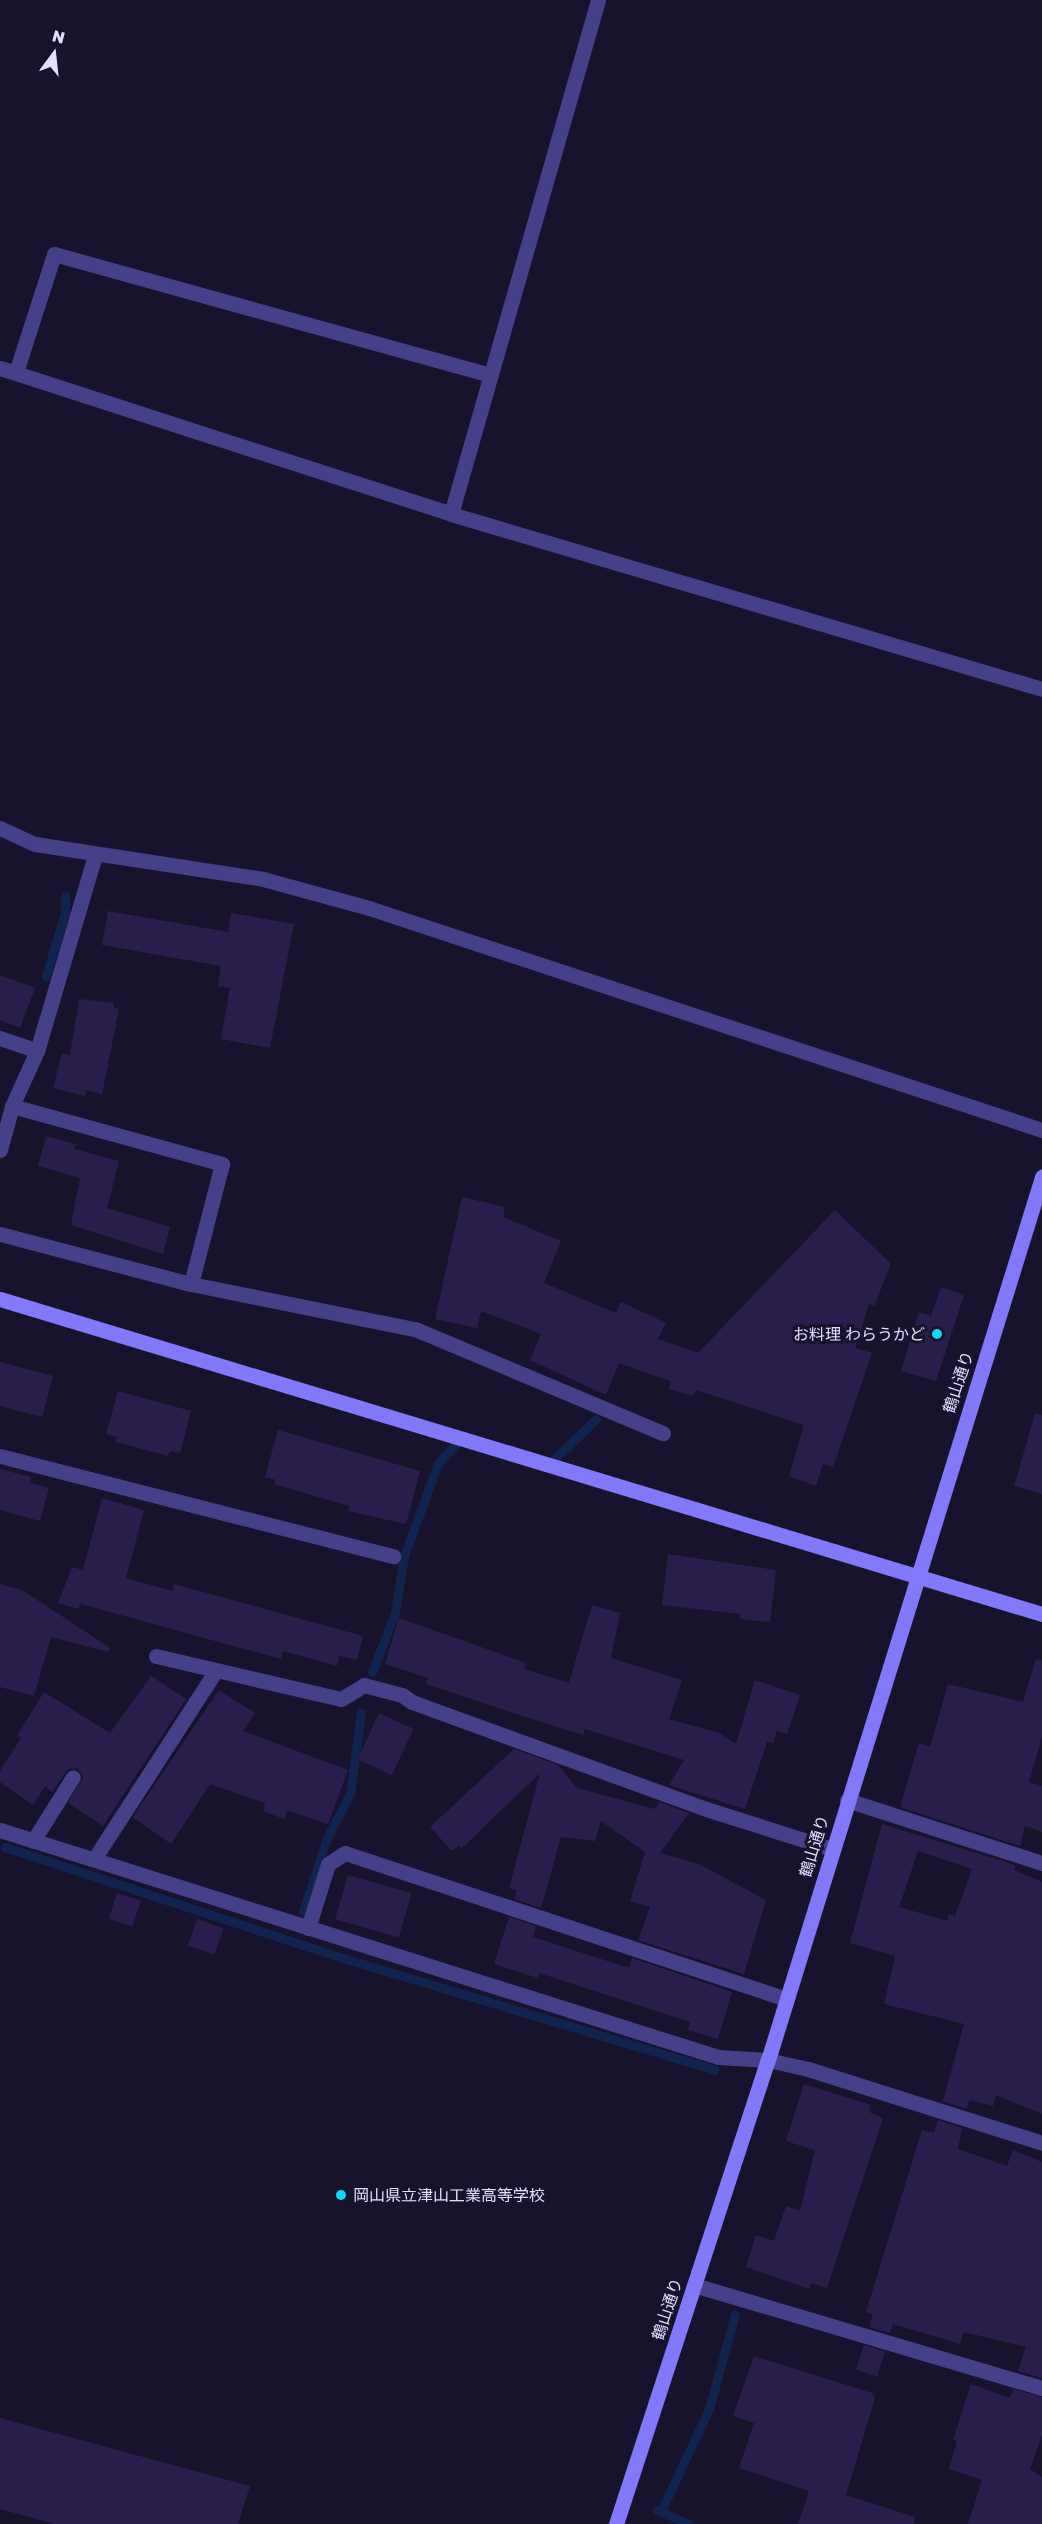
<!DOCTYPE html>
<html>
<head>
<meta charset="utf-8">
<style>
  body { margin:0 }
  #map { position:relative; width:1042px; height:2524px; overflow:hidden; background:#18132c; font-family:"Golos Text","Noto Sans JP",sans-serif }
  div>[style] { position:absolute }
  .stream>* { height:9px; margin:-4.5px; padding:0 4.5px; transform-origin:4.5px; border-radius:4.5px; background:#10244e }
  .building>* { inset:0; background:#2a1f4c; transform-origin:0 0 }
  .street>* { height:15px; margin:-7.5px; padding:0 7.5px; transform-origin:7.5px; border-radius:7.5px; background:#454088 }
  .secondary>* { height:15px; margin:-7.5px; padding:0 7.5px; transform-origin:7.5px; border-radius:7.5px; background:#8179fa }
  .dots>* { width:16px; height:16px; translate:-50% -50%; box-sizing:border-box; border:3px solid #18132c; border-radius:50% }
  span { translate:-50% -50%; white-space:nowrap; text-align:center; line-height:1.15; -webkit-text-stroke:6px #18132c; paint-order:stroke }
  .poi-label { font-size:16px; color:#e3defe }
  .right { translate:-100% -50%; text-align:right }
  .left { translate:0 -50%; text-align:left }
  .street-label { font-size:16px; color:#e3defe }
  .north { position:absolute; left:24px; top:24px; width:60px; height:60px; -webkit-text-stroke:4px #18132c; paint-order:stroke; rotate:15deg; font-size:16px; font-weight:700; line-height:24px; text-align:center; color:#e3defe }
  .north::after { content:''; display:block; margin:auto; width:21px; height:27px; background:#e3defe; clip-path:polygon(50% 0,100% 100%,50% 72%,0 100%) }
</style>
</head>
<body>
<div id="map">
  <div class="stream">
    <i style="left:46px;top:976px;width:67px;rotate:-73.5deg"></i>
    <i style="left:65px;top:912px;width:16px;rotate:-90deg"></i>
    <i style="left:548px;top:1465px;width:66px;rotate:-43.8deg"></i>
    <i style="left:372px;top:1672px;width:63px;rotate:-68.7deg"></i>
    <i style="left:395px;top:1613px;width:58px;rotate:-81deg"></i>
    <i style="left:404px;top:1556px;width:99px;rotate:-69.9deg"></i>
    <i style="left:438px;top:1463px;width:35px;rotate:-46deg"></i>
    <i style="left:5px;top:1847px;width:359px;rotate:18.2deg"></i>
    <i style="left:346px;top:1959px;width:385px;rotate:16.7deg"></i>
    <i style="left:303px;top:1911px;width:77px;rotate:-71.8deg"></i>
    <i style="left:327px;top:1838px;width:50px;rotate:-62.4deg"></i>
    <i style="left:350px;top:1794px;width:82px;rotate:-82.3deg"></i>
    <i style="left:657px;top:2510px;width:34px;rotate:24deg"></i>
    <i style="left:661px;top:2511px;width:113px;rotate:-64.8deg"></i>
    <i style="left:709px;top:2409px;width:98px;rotate:-74.7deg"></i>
  </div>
  <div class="building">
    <i style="clip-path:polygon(108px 911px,228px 932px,231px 913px,294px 924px,270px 1048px,221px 1039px,230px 988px,218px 986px,221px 966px,102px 945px)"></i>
    <i style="clip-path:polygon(0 975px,35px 988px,20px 1028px,0 1020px)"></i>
    <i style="clip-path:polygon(79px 999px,114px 1003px,114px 1008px,119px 1009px,102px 1094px,86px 1090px,85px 1096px,53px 1088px,62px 1053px,70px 1055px)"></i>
    <i style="clip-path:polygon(46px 1136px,76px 1144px,74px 1149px,119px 1161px,107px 1208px,170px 1227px,163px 1254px,71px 1225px,80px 1178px,38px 1166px)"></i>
    <i style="clip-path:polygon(462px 1197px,505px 1207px,503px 1217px,561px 1241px,544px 1283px,616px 1313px,621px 1302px,666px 1323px,658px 1339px,698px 1353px,835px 1210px,891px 1264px,874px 1306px,869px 1304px,855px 1348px,872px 1353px,833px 1467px,823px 1464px,816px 1486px,789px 1476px,804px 1425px,696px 1390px,693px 1396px,669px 1389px,670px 1381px,619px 1363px,606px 1395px,530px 1360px,541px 1334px,481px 1311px,477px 1328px,435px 1319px)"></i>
    <i style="clip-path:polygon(941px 1287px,964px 1295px,936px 1381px,901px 1371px,919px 1312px,931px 1316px)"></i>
    <i style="clip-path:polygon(0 1362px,53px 1376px,42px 1417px,0 1406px)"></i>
    <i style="clip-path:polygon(118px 1391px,191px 1411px,180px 1453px,170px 1451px,168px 1456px,116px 1442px,117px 1437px,106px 1434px)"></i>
    <i style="clip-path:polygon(1035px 1414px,1042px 1415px,1042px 1494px,1014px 1486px)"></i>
    <i style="clip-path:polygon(278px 1430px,420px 1471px,406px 1524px,348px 1511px,349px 1506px,274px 1484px,276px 1480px,265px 1477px)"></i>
    <i style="clip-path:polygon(0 1469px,31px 1477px,30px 1483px,49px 1488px,40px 1521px,0 1510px)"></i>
    <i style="clip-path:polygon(102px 1498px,144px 1510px,126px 1578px,172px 1591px,174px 1584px,363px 1636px,357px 1660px,339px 1656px,337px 1666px,283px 1651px,281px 1659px,81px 1604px,78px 1609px,58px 1603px,72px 1567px,83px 1570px)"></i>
    <i style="clip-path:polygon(668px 1554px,776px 1570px,770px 1622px,740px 1619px,740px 1614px,662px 1605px)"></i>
    <i style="clip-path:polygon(0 1584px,22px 1590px,110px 1648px,108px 1652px,51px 1637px,34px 1696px,0 1687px)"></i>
    <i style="clip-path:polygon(592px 1605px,620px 1613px,611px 1658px,682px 1680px,669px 1719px,719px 1733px,736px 1744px,755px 1680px,800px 1695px,787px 1734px,777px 1731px,773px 1743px,767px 1742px,745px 1809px,669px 1785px,684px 1760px,585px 1729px,583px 1735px,513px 1713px,426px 1684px,428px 1678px,385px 1664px,399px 1618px,526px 1663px,524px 1669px,569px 1683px)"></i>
    <i style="clip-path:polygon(1036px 1659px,1042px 1660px,1042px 1737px,1029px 1782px,1042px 1786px,1042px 1832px,1025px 1826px,1020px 1846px,900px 1807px,919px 1743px,930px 1747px,948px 1684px,1023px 1702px)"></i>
    <i style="clip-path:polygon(151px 1676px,186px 1699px,103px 1826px,68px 1803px,83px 1778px,78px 1768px,68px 1769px,52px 1792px,45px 1786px,33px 1805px,0 1782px,0 1771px,21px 1738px,17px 1736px,44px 1692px,110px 1733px)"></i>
    <i style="clip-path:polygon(219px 1690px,255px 1713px,243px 1731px,348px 1770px,328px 1824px,287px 1810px,284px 1819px,263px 1811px,265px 1803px,210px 1784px,171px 1844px,133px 1817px)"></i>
    <i style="left:379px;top:1713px;width:38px;height:51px;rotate:25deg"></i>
    <i style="clip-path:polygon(514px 1749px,558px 1765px,577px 1788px,655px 1809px,659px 1802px,689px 1813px,660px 1853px,699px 1864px,766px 1900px,744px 1974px,638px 1940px,650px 1907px,630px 1901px,645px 1852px,601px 1821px,595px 1841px,561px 1837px,541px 1908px,514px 1899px,517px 1890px,509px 1888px,540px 1773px,462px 1848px,459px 1845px,452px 1851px,430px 1827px)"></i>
    <i style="clip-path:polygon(evenodd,882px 1824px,1015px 1865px,1014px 1870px,1042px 1882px,1042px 2114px,996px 2095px,993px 2106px,969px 2100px,967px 2109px,943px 2101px,964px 2024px,884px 2004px,895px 1956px,850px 1943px,882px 1824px,918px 1851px,972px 1869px,955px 1916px,949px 1914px,947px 1921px,899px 1907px,918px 1851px)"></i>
    <i style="left:348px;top:1875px;width:66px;height:46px;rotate:16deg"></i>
    <i style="left:117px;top:1893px;width:25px;height:27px;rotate:18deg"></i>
    <i style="clip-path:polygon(509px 1917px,536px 1926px,533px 1937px,567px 1948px,629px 1968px,632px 1958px,732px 1992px,718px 2039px,688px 2030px,690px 2022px,539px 1973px,538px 1978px,494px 1964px)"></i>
    <i style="left:197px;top:1919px;width:28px;height:28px;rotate:19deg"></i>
    <i style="clip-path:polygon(804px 2084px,871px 2105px,869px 2112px,883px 2118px,827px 2288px,811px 2283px,809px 2289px,746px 2267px,756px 2235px,774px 2241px,786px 2206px,800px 2211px,815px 2150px,786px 2141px)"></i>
    <i style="clip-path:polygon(938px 2120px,962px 2128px,958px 2149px,1007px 2166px,1013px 2150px,1042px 2162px,1042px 2378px,1018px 2371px,1026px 2347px,964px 2332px,960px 2344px,893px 2324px,890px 2333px,869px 2327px,873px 2314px,866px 2312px,922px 2130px,934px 2133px)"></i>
    <i style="left:864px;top:2345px;width:22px;height:26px;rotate:18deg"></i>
    <i style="clip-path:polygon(754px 2356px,872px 2393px,875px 2398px,846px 2495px,915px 2517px,914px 2524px,798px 2524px,809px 2491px,739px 2468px,754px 2423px,733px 2416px)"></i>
    <i style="clip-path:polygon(971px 2384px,1010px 2398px,1013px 2389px,1042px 2397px,1042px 2435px,1030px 2469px,1042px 2477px,1042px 2524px,968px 2524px,982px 2480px,949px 2469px,957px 2441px,953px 2440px)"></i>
    <i style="clip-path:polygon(0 2418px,250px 2486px,238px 2524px,55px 2524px,0 2509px)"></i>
  </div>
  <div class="street">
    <i style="left:0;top:368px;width:474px;rotate:17.9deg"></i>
    <i style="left:451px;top:514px;width:616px;rotate:16.49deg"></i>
    <i style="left:16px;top:372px;width:124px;rotate:-72.1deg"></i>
    <i style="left:54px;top:254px;width:453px;rotate:15.5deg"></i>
    <i style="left:451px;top:514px;width:535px;rotate:-74.04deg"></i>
    <i style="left:0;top:828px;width:38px;rotate:25deg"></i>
    <i style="left:35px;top:844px;width:231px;rotate:8.7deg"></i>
    <i style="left:263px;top:879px;width:110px;rotate:15.3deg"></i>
    <i style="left:369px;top:908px;width:709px;rotate:18.26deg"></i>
    <i style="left:0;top:1038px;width:39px;rotate:19deg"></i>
    <i style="left:12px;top:1106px;width:218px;rotate:15.4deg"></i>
    <i style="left:222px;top:1164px;width:124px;rotate:104.5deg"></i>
    <i style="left:0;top:1150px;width:46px;rotate:-74.7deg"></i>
    <i style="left:12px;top:1106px;width:60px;rotate:-65.6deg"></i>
    <i style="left:37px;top:1051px;width:204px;rotate:-73.5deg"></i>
    <i style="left:0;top:1234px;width:197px;rotate:14.7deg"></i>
    <i style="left:191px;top:1284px;width:228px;rotate:11.4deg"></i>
    <i style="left:415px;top:1329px;width:269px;rotate:22.8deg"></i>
    <i style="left:0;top:1456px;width:406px;rotate:14.3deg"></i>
    <i style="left:156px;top:1656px;width:190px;rotate:13.1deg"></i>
    <i style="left:341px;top:1699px;width:27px;rotate:-31deg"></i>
    <i style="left:364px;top:1685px;width:39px;rotate:15deg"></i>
    <i style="left:402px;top:1695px;width:12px;rotate:35deg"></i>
    <i style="left:412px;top:1702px;width:313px;rotate:20deg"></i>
    <i style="left:706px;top:1809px;width:132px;rotate:17.6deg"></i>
    <i style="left:847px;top:1800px;width:205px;rotate:17.9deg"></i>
    <i style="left:0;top:1830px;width:753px;rotate:17.54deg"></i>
    <i style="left:718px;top:2057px;width:50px;rotate:3.4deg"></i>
    <i style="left:768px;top:2060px;width:41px;rotate:12.7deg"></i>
    <i style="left:808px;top:2069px;width:245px;rotate:17.5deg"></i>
    <i style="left:33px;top:1841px;width:75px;rotate:-58deg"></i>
    <i style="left:94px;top:1859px;width:223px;rotate:-57.1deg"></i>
    <i style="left:308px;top:1928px;width:67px;rotate:-72.6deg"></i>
    <i style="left:328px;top:1864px;width:20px;rotate:-33deg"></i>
    <i style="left:345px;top:1853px;width:465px;rotate:18.3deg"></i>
    <i style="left:694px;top:2285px;width:363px;rotate:16.5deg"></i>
  </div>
  <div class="secondary">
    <i style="left:0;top:1299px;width:1089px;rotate:16.82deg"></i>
    <i style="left:616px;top:2524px;width:488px;rotate:-71.9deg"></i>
    <i style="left:768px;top:2060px;width:925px;rotate:-72.76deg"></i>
  </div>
  <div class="dots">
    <i style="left:937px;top:1334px;background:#12d6f6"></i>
    <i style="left:341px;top:2195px;background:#12d6f6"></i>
  </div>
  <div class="poi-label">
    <span class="right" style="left:925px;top:1334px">お料理 わらうかど</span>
    <span class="left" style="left:353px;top:2195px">岡山県立津山工業高等学校</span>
  </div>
  <div class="street-label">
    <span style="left:958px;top:1382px;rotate:-72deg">鶴山通り</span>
    <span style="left:814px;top:1846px;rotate:-73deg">鶴山通り</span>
    <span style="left:667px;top:2309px;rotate:-72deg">鶴山通り</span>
  </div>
  <div class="north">N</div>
</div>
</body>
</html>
